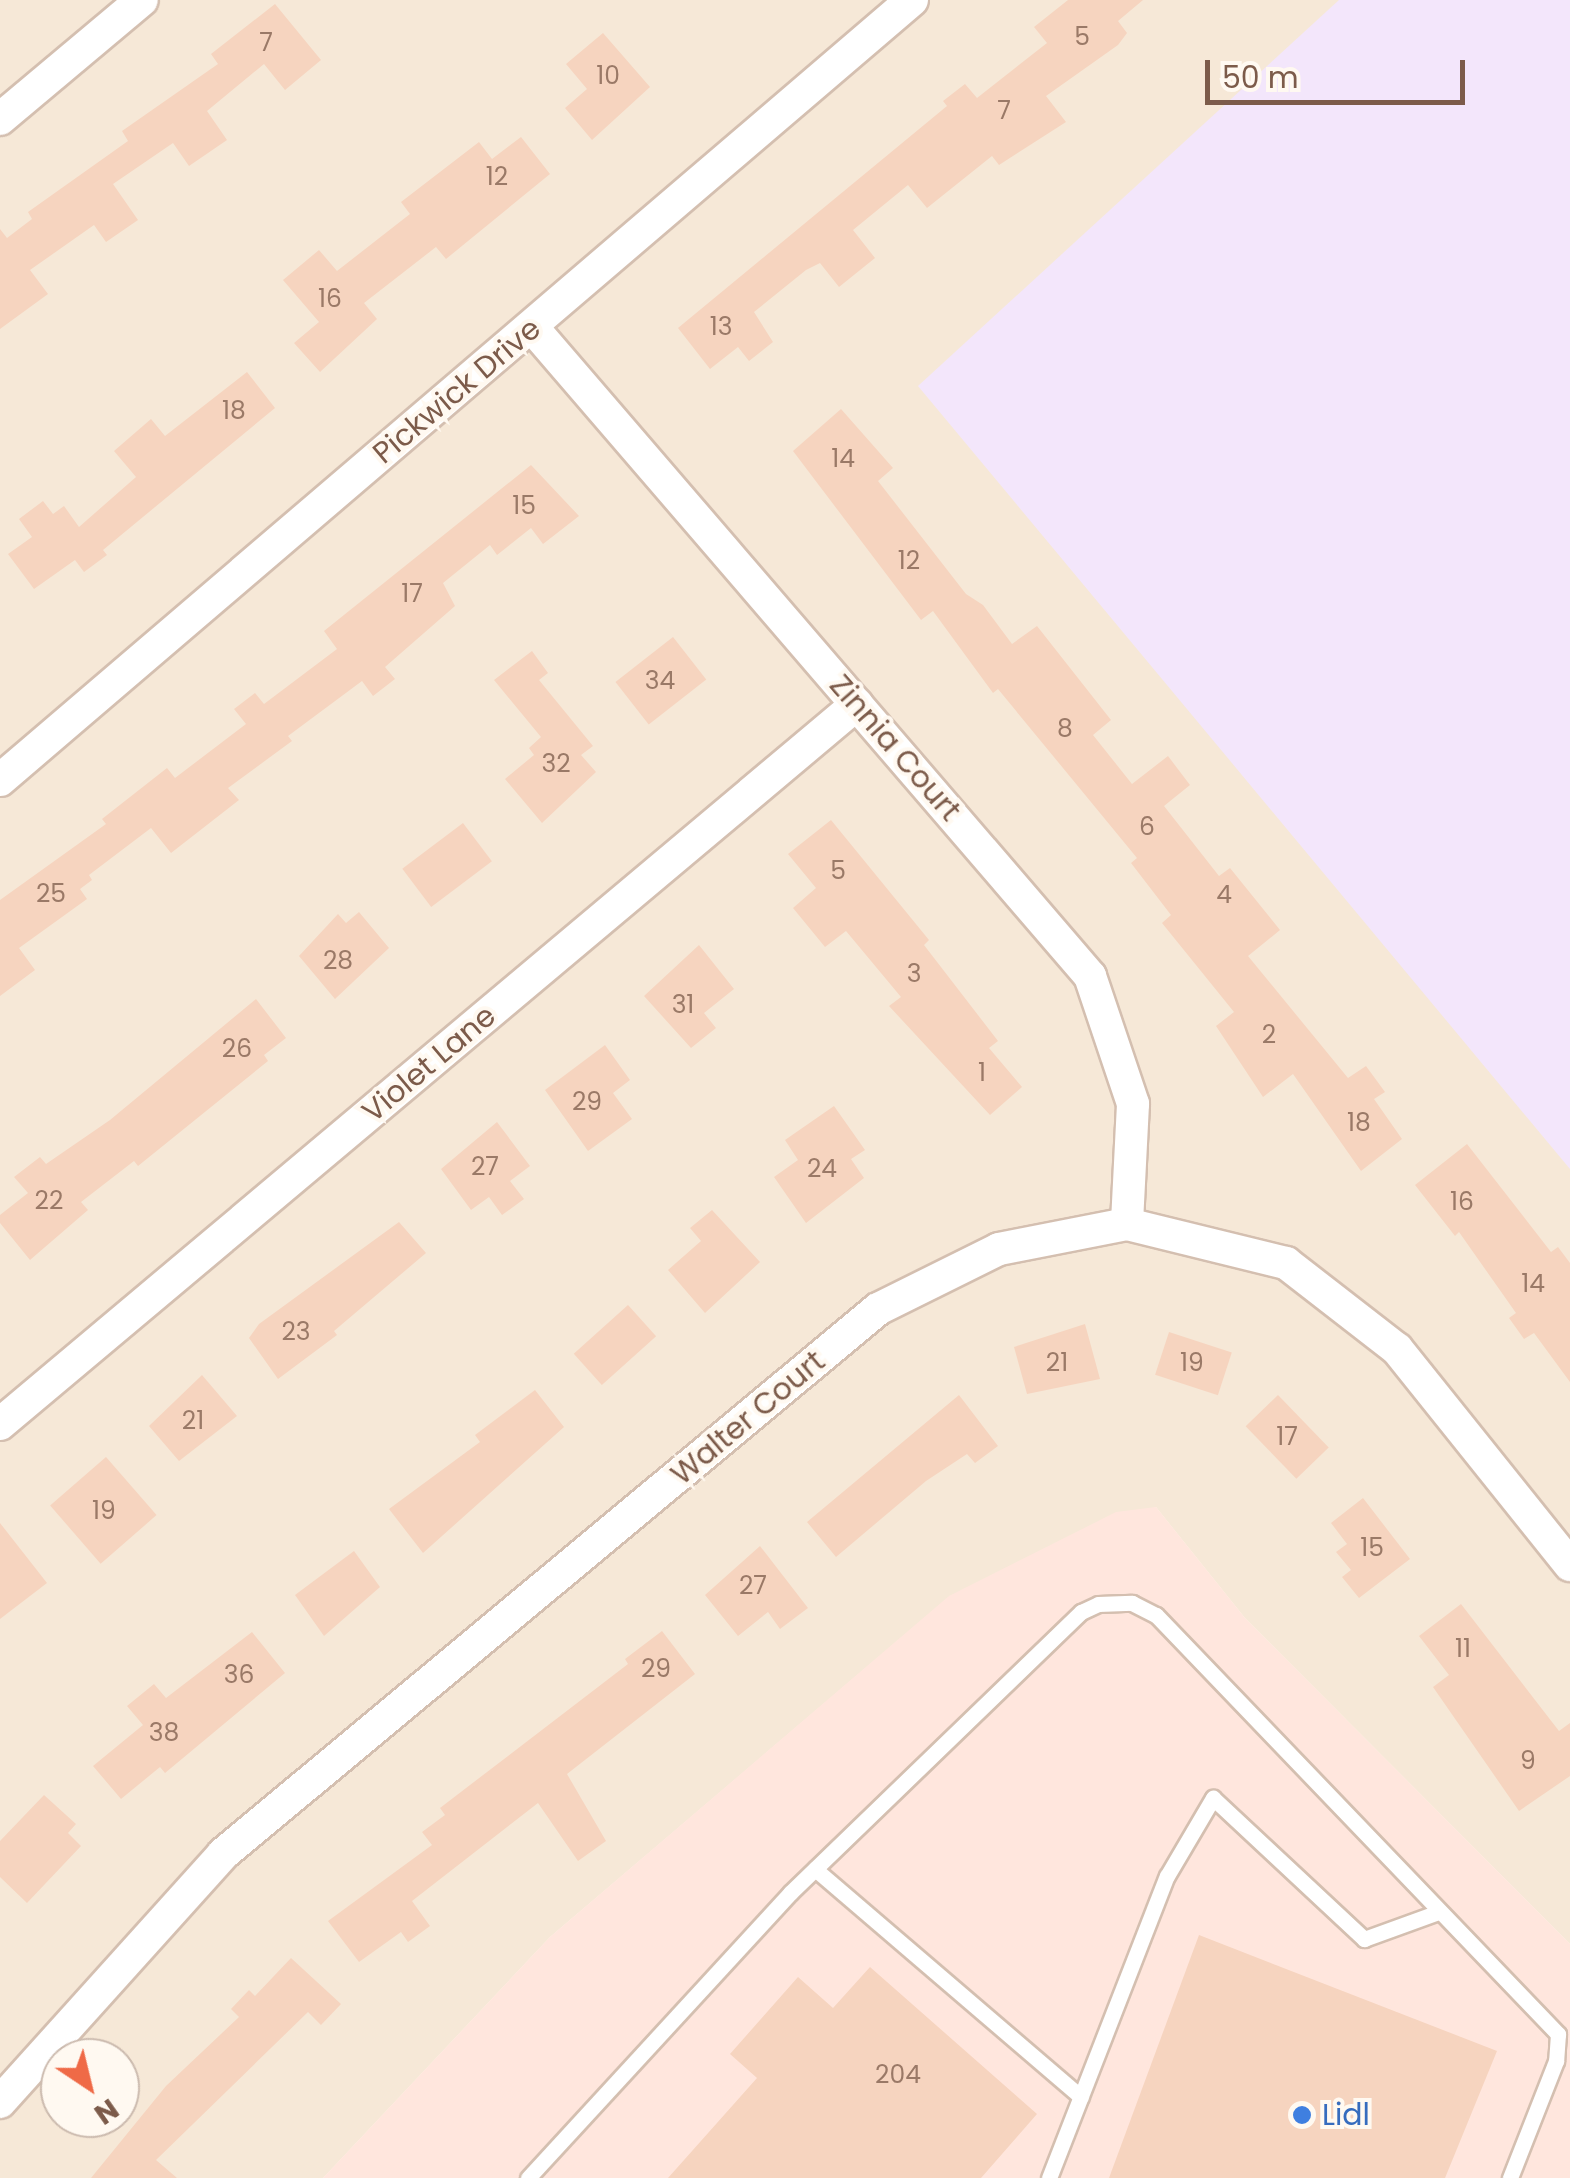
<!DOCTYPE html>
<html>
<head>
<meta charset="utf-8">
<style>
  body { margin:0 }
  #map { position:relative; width:1570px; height:2178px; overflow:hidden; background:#fef6e9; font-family:Poppins,sans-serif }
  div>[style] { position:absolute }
  .residential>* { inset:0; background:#f6e8d7 }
  .commercial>* { inset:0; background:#ffe6dd }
  .education>* { inset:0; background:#f3e6fb }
  .building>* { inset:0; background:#f6d4bf; transform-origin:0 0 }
  .roads { filter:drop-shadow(2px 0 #d4bfb0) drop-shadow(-2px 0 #d4bfb0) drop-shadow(0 2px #d4bfb0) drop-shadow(0 -2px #d4bfb0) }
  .lane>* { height:15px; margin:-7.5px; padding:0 7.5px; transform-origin:7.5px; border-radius:7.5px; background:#fff }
  .street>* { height:32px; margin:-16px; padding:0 16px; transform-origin:16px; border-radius:16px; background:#fff }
  .dots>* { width:28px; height:28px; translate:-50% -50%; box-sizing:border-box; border:5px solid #fff9f1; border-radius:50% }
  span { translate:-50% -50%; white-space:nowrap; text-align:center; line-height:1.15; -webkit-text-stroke:8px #fff9f1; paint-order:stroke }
  .number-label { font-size:25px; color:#9a7967 }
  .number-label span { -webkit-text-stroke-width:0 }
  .street-label { font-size:30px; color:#7c5b4a }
  .shop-label { font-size:30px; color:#366cbe }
  .left { translate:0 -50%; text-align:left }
  .north { position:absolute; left:40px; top:2038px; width:100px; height:100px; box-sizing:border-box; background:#fff9f1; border:2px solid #cbbaae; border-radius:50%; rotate:145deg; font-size:28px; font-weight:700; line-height:40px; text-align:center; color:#7c5b4a }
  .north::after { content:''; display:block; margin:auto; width:35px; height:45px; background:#ef6a47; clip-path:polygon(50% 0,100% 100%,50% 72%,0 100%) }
  .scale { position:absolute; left:1205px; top:60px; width:260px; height:45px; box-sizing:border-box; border:5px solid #7c5b4a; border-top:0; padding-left:12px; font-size:30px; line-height:35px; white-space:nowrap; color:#7c5b4a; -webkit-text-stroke:8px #fff9f1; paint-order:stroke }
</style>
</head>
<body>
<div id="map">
  <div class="residential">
    <i style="clip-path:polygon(evenodd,0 0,1570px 0,1570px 1944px,1245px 1618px,1156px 1507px,949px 1597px,550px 1937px,323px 2178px,0 2178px,0 0,60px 2058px,120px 2058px,120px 2118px,60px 2118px,60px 2058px)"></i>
  </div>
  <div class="commercial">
    <i style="clip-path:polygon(1156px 1507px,1245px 1618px,1570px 1944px,1570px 2178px,323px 2178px,550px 1937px,949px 1596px,1116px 1512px)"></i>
  </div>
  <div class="education">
    <i style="clip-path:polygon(1339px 0,1570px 0,1570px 1169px,918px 386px)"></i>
  </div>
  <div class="building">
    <i style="clip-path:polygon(1068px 0,1143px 0,1118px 21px,1127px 33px,1118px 45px,1046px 96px,1066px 122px,999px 165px,992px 156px,927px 208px,908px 185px,853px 230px,875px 258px,839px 287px,820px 263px,806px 270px,754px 312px,773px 342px,749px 361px,738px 347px,710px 369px,678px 328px,947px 106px,943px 101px,965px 84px,977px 98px,1047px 43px,1034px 27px)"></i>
    <i style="clip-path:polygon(275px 4px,321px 60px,285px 90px,264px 64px,207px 111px,227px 140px,189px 166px,173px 143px,113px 184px,138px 220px,106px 242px,94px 225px,30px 270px,48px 294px,0 329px,0 229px,7px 238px,32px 219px,28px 212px,128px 141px,122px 131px,218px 64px,211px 54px)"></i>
    <i style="clip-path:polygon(603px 33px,650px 87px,592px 140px,565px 108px,587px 89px,566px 64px)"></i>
    <i style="clip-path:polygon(521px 137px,550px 174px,446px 259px,436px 247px,364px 303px,377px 319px,320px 372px,294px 343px,319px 322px,283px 280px,319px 250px,337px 271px,410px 214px,401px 202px,479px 142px,492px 159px)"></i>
    <i style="clip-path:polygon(247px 372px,275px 408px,103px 550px,107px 555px,84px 572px,75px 560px,34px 589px,8px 554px,32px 537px,19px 519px,43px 501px,53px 514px,64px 506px,79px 527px,136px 477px,114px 451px,151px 419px,165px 436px)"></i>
    <i style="clip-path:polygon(841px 409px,893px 468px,878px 481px,966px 594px,983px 605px,1012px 644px,1037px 626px,1111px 720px,1093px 735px,1132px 784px,1168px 756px,1190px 785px,1164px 806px,1219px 876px,1230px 868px,1280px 930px,1248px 956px,1348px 1078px,1366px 1066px,1385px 1092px,1374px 1099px,1402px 1139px,1361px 1171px,1293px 1074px,1263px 1097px,1216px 1026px,1234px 1012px,1162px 923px,1171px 915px,1131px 863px,1137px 858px,998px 689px,993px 693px,933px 611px,921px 620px,793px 451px)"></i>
    <i style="clip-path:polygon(531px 465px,579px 516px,543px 544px,531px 528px,497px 555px,490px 545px,443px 583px,455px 606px,385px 667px,395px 679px,373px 696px,362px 681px,288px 736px,292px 741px,228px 788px,239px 800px,171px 853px,151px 828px,89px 875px,92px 880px,80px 889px,87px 899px,19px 948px,35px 970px,0 996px,0 900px,106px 824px,102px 819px,167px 768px,175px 778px,246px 724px,234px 709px,255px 693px,264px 704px,337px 649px,324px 631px)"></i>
    <i style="left:673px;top:637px;width:54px;height:73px;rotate:52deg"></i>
    <i style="clip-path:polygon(532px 651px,548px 673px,539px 680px,593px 746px,581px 755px,596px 772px,542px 823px,505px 779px,534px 755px,529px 748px,541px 737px,494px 680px)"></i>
    <i style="clip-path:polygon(831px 820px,929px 940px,924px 945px,998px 1041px,989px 1048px,1022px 1087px,990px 1115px,889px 1006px,901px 997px,846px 931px,825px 947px,793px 908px,816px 888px,788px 854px)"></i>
    <i style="left:463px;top:823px;width:48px;height:76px;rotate:53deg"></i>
    <i style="clip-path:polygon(359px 912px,389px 948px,335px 999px,299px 956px,338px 914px,346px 923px)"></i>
    <i style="clip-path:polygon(699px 945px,734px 989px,704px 1013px,716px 1028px,691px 1048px,644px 996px)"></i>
    <i style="clip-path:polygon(256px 999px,286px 1038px,264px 1055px,268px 1061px,138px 1166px,134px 1161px,81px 1202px,88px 1210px,30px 1260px,0 1223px,0 1215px,28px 1193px,14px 1177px,40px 1157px,46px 1164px,110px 1120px)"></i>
    <i style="clip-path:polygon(605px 1045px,630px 1080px,613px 1093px,632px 1119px,588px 1151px,545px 1090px)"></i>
    <i style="clip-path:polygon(834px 1106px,865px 1150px,851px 1159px,864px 1178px,806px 1223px,774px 1177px,798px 1160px,785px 1140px)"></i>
    <i style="clip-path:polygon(497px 1122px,530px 1166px,510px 1181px,524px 1199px,502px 1215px,489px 1197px,471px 1210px,441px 1169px)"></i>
    <i style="clip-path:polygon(1467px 1144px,1551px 1252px,1558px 1247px,1570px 1263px,1570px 1382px,1534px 1333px,1524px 1339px,1509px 1318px,1516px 1313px,1459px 1232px,1455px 1236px,1415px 1185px)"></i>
    <i style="clip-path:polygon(712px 1210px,760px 1262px,705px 1313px,668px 1270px,701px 1241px,690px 1228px)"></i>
    <i style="clip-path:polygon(399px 1222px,426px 1253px,334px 1331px,337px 1335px,278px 1379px,249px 1338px,259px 1324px)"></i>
    <i style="left:628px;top:1305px;width:42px;height:73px;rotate:48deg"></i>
    <i style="clip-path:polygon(1085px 1324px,1100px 1379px,1027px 1394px,1014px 1347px)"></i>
    <i style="left:1169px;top:1332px;width:66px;height:45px;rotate:18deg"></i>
    <i style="clip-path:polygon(202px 1375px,237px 1416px,179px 1461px,149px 1426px)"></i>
    <i style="clip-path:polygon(535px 1390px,564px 1427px,423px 1553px,389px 1509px,480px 1442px,475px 1435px)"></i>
    <i style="clip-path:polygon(959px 1395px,998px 1446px,975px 1463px,967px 1454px,926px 1481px,836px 1557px,807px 1522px)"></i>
    <i style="left:1278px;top:1395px;width:73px;height:45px;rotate:46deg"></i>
    <i style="left:106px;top:1457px;width:77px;height:74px;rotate:49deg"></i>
    <i style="clip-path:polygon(1363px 1498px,1410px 1559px,1359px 1598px,1342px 1577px,1351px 1570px,1336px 1552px,1347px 1544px,1331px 1523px)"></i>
    <i style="clip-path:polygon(0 1523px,47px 1583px,0 1619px)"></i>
    <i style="clip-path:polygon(760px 1546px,808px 1608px,780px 1629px,768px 1612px,738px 1636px,705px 1595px)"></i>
    <i style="clip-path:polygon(354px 1551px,380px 1587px,324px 1636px,295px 1595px)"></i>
    <i style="clip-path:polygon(1461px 1604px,1559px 1731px,1570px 1723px,1570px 1776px,1519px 1811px,1433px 1687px,1449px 1675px,1419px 1636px)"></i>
    <i style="clip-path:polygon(662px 1631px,695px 1674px,567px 1774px,606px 1841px,578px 1861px,538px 1803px,412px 1901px,430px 1926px,408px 1942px,401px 1932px,359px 1962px,328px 1921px,432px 1845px,422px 1832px,445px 1815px,440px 1808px,628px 1664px,625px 1659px)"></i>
    <i style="clip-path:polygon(252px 1632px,285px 1673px,165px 1773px,160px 1767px,121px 1799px,93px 1766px,143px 1725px,127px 1706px,154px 1684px,166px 1698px)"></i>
    <i style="clip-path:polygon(44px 1795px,76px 1824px,68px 1833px,81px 1846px,27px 1903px,0 1877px,0 1841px)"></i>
    <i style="clip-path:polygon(1199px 1935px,1497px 2051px,1445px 2178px,1109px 2178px)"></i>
    <i style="clip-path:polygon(291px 1958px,341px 2004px,321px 2025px,308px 2012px,156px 2160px,177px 2178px,91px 2178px,166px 2086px,239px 2017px,231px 2009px,249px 1990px,255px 1996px)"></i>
    <i style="clip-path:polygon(870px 1967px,1037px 2114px,981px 2178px,668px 2178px,757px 2078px,730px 2054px,798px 1977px,833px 2008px)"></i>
  </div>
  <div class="roads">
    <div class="lane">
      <i style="left:815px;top:1869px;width:350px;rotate:40.6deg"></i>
      <i style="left:528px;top:2178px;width:387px;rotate:-47.4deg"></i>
      <i style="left:790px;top:1893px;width:405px;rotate:-44deg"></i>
      <i style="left:1081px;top:1612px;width:19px;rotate:-25deg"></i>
      <i style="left:1098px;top:1604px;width:34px;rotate:-2deg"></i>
      <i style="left:1132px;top:1603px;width:27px;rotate:27deg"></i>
      <i style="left:1156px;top:1615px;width:581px;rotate:46.19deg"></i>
      <i style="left:1558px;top:2034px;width:27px;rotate:94deg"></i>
      <i style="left:1556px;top:2061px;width:126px;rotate:111.5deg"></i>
      <i style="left:1049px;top:2178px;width:324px;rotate:-68.7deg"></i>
      <i style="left:1167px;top:1876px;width:91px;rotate:-59.5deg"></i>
      <i style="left:1213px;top:1798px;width:207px;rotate:43deg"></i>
      <i style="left:1364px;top:1939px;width:77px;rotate:-19.9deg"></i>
    </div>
    <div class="street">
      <i style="left:0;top:119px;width:185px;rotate:-40deg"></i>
      <i style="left:532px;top:327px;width:856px;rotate:49.31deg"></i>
      <i style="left:1090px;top:976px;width:135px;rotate:71.4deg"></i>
      <i style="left:1133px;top:1104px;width:120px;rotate:92.9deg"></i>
      <i style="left:0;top:780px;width:1200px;rotate:-40.54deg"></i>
      <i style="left:0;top:1424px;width:1119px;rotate:-40.03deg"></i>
      <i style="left:0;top:2102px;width:334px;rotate:-48deg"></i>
      <i style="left:223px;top:1854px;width:852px;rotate:-39.76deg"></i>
      <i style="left:878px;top:1309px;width:135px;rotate:-26.4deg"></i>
      <i style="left:999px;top:1249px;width:130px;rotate:-11.1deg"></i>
      <i style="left:1127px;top:1224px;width:164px;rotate:13.8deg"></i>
      <i style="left:1286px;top:1263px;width:140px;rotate:37.8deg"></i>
      <i style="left:1397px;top:1349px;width:277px;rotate:51.3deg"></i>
    </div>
  </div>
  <div class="dots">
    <i style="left:1302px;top:2115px;background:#3f7fe0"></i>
  </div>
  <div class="number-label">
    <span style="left:1082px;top:37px">5</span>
    <span style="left:266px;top:43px">7</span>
    <span style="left:608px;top:76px">10</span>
    <span style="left:1004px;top:111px">7</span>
    <span style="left:497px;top:177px">12</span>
    <span style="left:330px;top:299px">16</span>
    <span style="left:721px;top:327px">13</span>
    <span style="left:234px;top:411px">18</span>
    <span style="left:843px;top:459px">14</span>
    <span style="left:524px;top:506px">15</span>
    <span style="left:909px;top:561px">12</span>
    <span style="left:412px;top:594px">17</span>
    <span style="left:660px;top:681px">34</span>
    <span style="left:1065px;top:729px">8</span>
    <span style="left:556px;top:764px">32</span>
    <span style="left:1147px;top:827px">6</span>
    <span style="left:838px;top:871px">5</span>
    <span style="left:51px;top:894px">25</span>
    <span style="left:1224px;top:895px">4</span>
    <span style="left:338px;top:961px">28</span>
    <span style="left:914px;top:974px">3</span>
    <span style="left:683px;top:1005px">31</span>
    <span style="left:1269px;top:1035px">2</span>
    <span style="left:237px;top:1049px">26</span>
    <span style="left:982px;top:1073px">1</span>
    <span style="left:587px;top:1102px">29</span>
    <span style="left:1359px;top:1123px">18</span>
    <span style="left:485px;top:1167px">27</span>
    <span style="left:822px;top:1169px">24</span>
    <span style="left:49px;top:1201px">22</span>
    <span style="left:1462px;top:1202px">16</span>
    <span style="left:1533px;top:1284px">14</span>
    <span style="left:296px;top:1332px">23</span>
    <span style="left:1057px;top:1363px">21</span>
    <span style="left:1192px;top:1363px">19</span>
    <span style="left:193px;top:1421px">21</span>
    <span style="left:1287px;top:1437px">17</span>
    <span style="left:104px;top:1511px">19</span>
    <span style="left:1372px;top:1548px">15</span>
    <span style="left:753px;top:1586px">27</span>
    <span style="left:1463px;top:1649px">11</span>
    <span style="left:656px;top:1669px">29</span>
    <span style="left:239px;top:1675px">36</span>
    <span style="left:164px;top:1733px">38</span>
    <span style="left:1528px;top:1761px">9</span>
    <span style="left:898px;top:2075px">204</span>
  </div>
  <div class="street-label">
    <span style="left:457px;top:391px;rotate:-40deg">Pickwick Drive</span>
    <span style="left:895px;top:748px;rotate:49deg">Zinnia Court</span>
    <span style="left:429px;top:1064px;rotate:-40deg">Violet Lane</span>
    <span style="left:748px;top:1418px;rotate:-40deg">Walter Court</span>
  </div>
  <div class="shop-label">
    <span class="left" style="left:1322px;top:2115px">Lidl</span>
  </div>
  <div class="north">N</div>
  <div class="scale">50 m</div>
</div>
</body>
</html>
